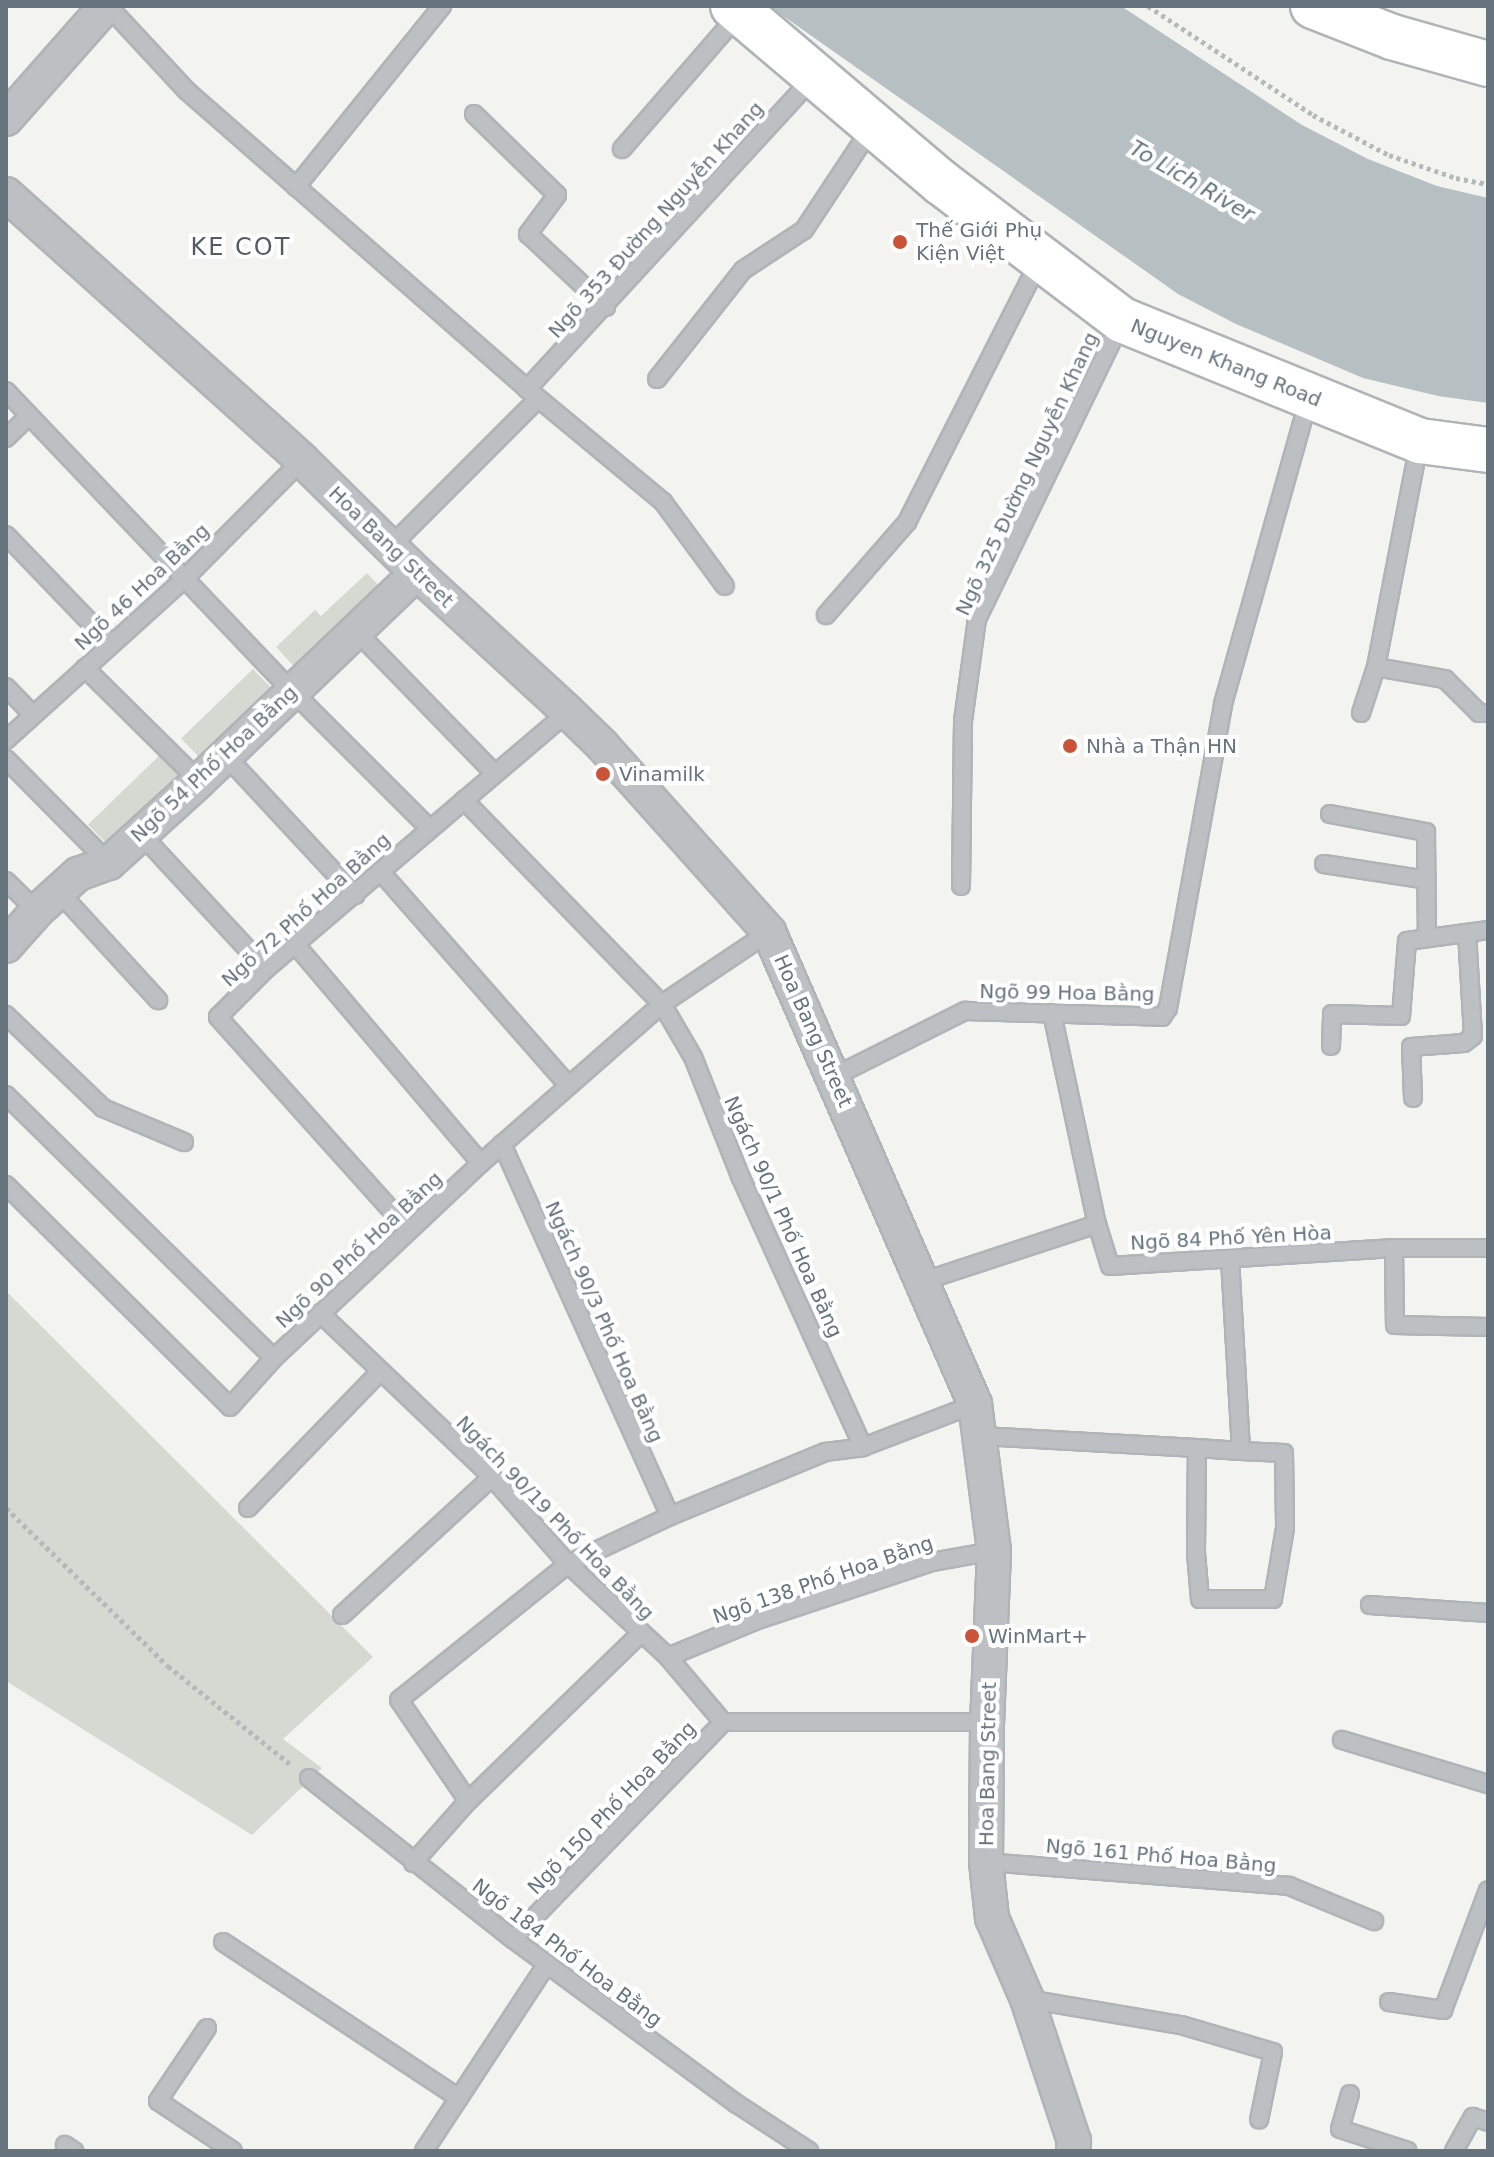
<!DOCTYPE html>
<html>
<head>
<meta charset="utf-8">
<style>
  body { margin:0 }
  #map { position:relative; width:1494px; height:2157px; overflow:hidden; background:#f3f3f0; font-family:"DejaVu Sans",sans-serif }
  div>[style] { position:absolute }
  .green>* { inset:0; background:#d5d9d1; transform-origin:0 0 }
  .water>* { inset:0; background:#b6c0c3 }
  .path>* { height:5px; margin-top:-2.5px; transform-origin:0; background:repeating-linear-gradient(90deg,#b6b9ba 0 4px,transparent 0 8px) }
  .roads { filter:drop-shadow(2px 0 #afb4b7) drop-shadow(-2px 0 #afb4b7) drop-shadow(0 2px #afb4b7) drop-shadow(0 -2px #afb4b7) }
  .service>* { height:16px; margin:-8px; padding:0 8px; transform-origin:8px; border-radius:8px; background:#bdc0c3 }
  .minor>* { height:32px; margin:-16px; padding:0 16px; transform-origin:16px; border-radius:16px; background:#bdc0c3 }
  .secondary>* { height:44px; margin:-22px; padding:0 22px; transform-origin:22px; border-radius:22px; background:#fff }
  .primary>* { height:44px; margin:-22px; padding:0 22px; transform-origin:22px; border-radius:22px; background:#fff }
  .dots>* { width:22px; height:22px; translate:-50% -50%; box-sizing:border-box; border:4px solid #fff; border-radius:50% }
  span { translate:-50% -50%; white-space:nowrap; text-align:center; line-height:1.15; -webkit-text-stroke:8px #fff; paint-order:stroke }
  .street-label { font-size:20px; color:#66747d }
  .poi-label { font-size:20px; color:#66747d }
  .left { translate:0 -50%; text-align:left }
  .water-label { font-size:22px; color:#62757b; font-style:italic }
  .quarter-label { font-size:24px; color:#535c63; letter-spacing:2px }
  .frame { position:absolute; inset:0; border:8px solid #66747d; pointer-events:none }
</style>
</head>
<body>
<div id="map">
  <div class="green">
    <i style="clip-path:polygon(367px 573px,385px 592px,299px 672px,276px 647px,315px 610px,321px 616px)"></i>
    <i style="left:253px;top:669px;width:36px;height:100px;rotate:46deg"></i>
    <i style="left:160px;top:755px;width:36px;height:100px;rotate:46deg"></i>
    <i style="clip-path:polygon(6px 1291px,373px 1657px,283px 1739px,322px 1768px,252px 1835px,6px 1681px)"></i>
  </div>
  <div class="water">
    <i style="clip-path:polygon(769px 6px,1121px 6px,1302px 125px,1368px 159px,1437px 186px,1488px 198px,1488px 403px,1438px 396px,1363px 378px,1236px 324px,1178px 294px)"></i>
  </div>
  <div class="path">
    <i style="left:1148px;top:6px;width:198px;rotate:33.4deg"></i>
    <i style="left:1313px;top:115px;width:86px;rotate:27.8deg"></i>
    <i style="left:1389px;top:155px;width:71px;rotate:18.9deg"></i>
    <i style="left:1456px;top:178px;width:33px;rotate:11deg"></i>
    <i style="left:6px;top:1508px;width:226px;rotate:44.3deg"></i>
    <i style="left:168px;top:1666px;width:156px;rotate:38.8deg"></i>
  </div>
  <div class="roads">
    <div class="service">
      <i style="left:108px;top:6px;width:116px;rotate:47.1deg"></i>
      <i style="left:187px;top:91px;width:452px;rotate:41.2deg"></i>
      <i style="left:527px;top:389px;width:177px;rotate:39.7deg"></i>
      <i style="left:663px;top:502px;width:104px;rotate:53.6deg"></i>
      <i style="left:474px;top:114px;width:116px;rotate:44.3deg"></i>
      <i style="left:557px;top:195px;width:49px;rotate:126.6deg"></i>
      <i style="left:528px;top:234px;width:107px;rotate:43.1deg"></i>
      <i style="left:622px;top:149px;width:180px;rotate:-49.1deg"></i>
      <i style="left:296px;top:187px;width:233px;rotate:-51.1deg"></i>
      <i style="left:657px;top:379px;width:139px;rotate:-51.7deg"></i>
      <i style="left:743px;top:270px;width:73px;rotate:-33.3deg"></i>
      <i style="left:804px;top:230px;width:123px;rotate:-56.6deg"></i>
      <i style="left:527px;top:389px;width:424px;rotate:-47.4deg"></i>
      <i style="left:6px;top:391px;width:414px;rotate:46.4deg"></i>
      <i style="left:292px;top:691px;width:194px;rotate:45deg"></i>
      <i style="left:6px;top:438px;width:30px;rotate:-44deg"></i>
      <i style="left:6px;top:535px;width:150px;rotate:46.1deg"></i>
      <i style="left:390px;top:547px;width:209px;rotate:-45deg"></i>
      <i style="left:826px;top:615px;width:123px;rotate:-48.9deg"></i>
      <i style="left:907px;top:522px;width:294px;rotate:-63.1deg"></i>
      <i style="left:358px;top:633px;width:194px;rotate:45.8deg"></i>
      <i style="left:1376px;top:667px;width:70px;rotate:9.9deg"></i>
      <i style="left:1445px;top:679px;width:48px;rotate:45deg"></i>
      <i style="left:1479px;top:713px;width:9px"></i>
      <i style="left:85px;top:668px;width:161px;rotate:44.7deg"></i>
      <i style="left:6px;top:687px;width:37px;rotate:46deg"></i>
      <i style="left:1361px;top:713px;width:48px;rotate:-71.9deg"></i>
      <i style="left:1376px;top:667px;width:228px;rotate:-79.1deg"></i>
      <i style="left:6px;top:740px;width:240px;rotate:-42.1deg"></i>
      <i style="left:184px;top:579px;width:168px;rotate:-45.2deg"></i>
      <i style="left:226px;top:756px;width:190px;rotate:47.1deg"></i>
      <i style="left:6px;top:759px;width:146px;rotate:45.3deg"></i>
      <i style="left:464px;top:800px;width:284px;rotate:45.9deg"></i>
      <i style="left:662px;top:1004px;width:61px;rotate:59.7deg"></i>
      <i style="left:693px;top:1057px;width:130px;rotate:68.4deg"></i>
      <i style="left:741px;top:1178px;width:295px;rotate:65.6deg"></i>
      <i style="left:1330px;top:814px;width:98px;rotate:10.6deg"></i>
      <i style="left:1426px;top:832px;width:106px;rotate:89.5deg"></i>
      <i style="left:140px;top:833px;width:185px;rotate:47.2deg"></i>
      <i style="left:1324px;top:864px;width:104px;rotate:8.8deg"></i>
      <i style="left:380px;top:871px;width:286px;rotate:48.7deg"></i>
      <i style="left:6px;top:881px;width:43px;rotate:44.1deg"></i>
      <i style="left:961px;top:886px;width:165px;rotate:-89.3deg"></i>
      <i style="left:963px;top:721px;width:103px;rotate:-82.2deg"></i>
      <i style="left:977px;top:619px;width:330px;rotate:-64.1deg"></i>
      <i style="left:59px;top:892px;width:147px;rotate:47.5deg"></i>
      <i style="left:295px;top:944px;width:287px;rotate:49.7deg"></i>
      <i style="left:1052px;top:1013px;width:216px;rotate:78deg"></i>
      <i style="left:1097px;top:1224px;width:44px;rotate:72.8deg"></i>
      <i style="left:1110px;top:1266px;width:285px;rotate:-3.6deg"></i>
      <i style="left:1394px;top:1248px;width:94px"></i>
      <i style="left:6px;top:1015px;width:134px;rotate:43.8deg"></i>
      <i style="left:103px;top:1108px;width:88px;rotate:22.8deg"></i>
      <i style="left:1331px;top:1046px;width:32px;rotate:-88deg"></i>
      <i style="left:1332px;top:1014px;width:69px;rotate:1.7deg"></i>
      <i style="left:1401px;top:1016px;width:75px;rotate:-85.4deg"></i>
      <i style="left:1407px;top:941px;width:82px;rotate:-7.7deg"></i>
      <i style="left:833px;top:1077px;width:148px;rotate:-26.6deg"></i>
      <i style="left:965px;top:1011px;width:197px;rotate:1.7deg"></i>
      <i style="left:1162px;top:1017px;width:11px;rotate:-56deg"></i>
      <i style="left:1168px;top:1008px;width:309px;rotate:-79.7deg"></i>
      <i style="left:1223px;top:704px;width:317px;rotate:-74.3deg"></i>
      <i style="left:6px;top:1095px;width:375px;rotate:44.5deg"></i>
      <i style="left:1413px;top:1098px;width:51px;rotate:-92.2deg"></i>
      <i style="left:1411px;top:1047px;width:53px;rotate:-4.3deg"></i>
      <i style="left:1464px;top:1043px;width:11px;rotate:-38deg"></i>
      <i style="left:1473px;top:1036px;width:103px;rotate:-93.3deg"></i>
      <i style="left:502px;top:1144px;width:408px;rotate:65.7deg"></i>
      <i style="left:6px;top:1185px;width:315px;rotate:44.7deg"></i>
      <i style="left:230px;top:1407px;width:66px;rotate:-48.1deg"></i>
      <i style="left:274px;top:1358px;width:284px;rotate:-43.3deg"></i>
      <i style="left:481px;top:1163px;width:241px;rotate:-41.3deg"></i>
      <i style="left:662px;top:1004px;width:129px;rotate:-33.9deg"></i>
      <i style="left:409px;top:1230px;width:286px;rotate:-131.9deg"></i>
      <i style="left:218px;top:1017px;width:68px;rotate:-45deg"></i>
      <i style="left:266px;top:969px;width:397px;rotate:-40.4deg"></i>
      <i style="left:1394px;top:1248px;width:77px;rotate:89.3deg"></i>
      <i style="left:1395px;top:1325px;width:93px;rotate:1.2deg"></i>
      <i style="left:1230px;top:1259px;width:192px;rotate:86.7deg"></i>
      <i style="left:924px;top:1281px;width:182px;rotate:-18.2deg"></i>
      <i style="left:320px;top:1313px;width:238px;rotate:43.6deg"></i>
      <i style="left:492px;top:1477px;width:116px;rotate:48.9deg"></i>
      <i style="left:568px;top:1564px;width:137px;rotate:42.9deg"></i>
      <i style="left:668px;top:1657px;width:85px;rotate:49.8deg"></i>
      <i style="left:981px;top:1436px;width:216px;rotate:3.2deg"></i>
      <i style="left:1197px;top:1448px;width:44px;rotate:3.9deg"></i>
      <i style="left:1241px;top:1451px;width:43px;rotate:2.7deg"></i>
      <i style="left:1284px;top:1453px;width:75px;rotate:89.2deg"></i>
      <i style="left:1285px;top:1528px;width:72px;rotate:99.6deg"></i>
      <i style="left:1273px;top:1599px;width:73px;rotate:180deg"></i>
      <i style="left:1200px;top:1599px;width:46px;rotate:-95deg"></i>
      <i style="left:1196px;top:1553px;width:105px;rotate:-89.5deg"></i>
      <i style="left:248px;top:1508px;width:190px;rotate:-45.9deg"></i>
      <i style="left:1370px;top:1605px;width:118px;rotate:3.9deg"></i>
      <i style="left:342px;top:1615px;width:204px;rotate:-42.6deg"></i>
      <i style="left:640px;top:1634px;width:240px;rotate:135.8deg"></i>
      <i style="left:468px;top:1801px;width:122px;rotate:-124.3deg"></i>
      <i style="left:399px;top:1700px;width:217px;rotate:-38.8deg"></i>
      <i style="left:568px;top:1564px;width:113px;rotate:-25.2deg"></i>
      <i style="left:670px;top:1516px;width:168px;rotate:-22.4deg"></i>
      <i style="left:825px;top:1452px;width:38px;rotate:-7deg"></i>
      <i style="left:863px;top:1447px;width:120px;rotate:-21deg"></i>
      <i style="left:668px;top:1657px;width:94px;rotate:-22.5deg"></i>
      <i style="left:755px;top:1621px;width:187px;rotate:-18.4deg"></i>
      <i style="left:932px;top:1562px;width:63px;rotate:-10.1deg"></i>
      <i style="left:1342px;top:1740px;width:152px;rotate:16.8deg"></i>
      <i style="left:309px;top:1778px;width:260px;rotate:38.3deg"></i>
      <i style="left:513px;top:1939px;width:278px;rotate:36.4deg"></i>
      <i style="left:737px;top:2104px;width:86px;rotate:33.1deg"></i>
      <i style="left:986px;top:1862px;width:304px;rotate:4.5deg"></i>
      <i style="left:1289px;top:1886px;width:92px;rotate:22.4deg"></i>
      <i style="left:413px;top:1863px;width:83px;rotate:-48.4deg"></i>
      <i style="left:513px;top:1939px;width:302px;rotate:-45.9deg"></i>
      <i style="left:723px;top:1722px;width:264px"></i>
      <i style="left:223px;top:1942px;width:283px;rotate:33.5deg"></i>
      <i style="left:1027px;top:1999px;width:156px;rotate:9.6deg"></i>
      <i style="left:1181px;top:2025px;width:96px;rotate:16.4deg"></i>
      <i style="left:1273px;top:2052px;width:69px;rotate:101.6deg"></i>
      <i style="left:1389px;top:2002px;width:55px;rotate:8.4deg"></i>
      <i style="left:1443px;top:2010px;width:128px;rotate:-69.4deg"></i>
      <i style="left:207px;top:2028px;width:88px;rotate:123.9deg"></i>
      <i style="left:158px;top:2101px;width:90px;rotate:33.7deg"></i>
      <i style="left:1350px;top:2094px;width:36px;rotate:106deg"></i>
      <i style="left:1340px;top:2129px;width:71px;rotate:17.9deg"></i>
      <i style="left:65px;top:2145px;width:11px;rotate:34deg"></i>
      <i style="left:424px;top:2151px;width:224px;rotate:-56.7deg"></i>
      <i style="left:1454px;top:2151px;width:39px;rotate:-61deg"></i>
      <i style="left:1473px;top:2117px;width:16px;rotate:18deg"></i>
    </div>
    <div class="minor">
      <i style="left:6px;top:119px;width:151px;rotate:-48.5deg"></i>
      <i style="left:6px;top:194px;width:398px;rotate:41.9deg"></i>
      <i style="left:302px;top:460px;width:161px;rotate:44.5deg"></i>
      <i style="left:417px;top:573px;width:205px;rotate:42.6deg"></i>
      <i style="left:568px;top:712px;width:47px;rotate:44.1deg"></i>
      <i style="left:602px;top:745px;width:251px;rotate:48.2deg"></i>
      <i style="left:769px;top:932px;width:515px;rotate:66.42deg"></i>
      <i style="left:975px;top:1404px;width:148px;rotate:82.6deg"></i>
      <i style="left:994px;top:1551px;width:171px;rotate:92.3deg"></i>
      <i style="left:987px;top:1722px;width:140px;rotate:90.4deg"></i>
      <i style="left:986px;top:1862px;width:56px;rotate:83.9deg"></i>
      <i style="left:992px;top:1918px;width:88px;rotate:66.6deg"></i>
      <i style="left:1027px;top:1999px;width:150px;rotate:71.7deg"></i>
      <i style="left:1074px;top:2141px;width:10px;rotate:96deg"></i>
      <i style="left:6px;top:946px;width:47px;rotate:-48.5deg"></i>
      <i style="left:37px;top:911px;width:55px;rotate:-42.1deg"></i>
      <i style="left:78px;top:874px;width:33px;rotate:-20deg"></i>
      <i style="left:109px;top:863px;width:122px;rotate:-42.3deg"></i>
      <i style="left:199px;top:781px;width:301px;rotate:-43.7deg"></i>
    </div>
    <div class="secondary">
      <i style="left:733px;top:6px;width:274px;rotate:40.3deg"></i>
      <i style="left:942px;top:183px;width:226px;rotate:37.3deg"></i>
      <i style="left:1122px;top:320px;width:322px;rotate:22.1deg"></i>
      <i style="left:1420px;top:441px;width:69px;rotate:7.5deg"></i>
    </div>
    <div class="primary">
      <i style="left:1313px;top:6px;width:85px;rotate:21.4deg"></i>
      <i style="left:1392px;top:37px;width:100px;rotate:15.7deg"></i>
    </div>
  </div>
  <div class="dots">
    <i style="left:900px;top:242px;background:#cb5438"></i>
    <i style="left:1070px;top:746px;background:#cb5438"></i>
    <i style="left:603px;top:774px;background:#cb5438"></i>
    <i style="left:972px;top:1636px;background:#cb5438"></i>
  </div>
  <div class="street-label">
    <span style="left:656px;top:220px;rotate:-48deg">Ngõ 353 Đường Nguyễn Khang</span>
    <span style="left:1226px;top:363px;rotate:22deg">Nguyen Khang Road</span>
    <span style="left:1027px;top:474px;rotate:-65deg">Ngõ 325 Đường Nguyễn Khang</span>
    <span style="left:391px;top:547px;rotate:44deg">Hoa Bang Street</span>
    <span style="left:142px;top:587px;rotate:-43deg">Ngõ 46 Hoa Bằng</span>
    <span style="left:214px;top:764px;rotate:-43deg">Ngõ 54 Phố Hoa Bằng</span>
    <span style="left:306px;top:910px;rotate:-42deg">Ngõ 72 Phố Hoa Bằng</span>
    <span style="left:1067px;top:993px;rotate:1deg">Ngõ 99 Hoa Bằng</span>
    <span style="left:813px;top:1031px;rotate:66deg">Hoa Bang Street</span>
    <span style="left:783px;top:1217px;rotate:66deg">Ngách 90/1 Phố Hoa Bằng</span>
    <span style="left:1231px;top:1238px;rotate:-3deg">Ngõ 84 Phố Yên Hòa</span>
    <span style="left:359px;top:1250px;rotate:-43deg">Ngõ 90 Phố Hoa Bằng</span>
    <span style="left:604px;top:1322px;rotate:66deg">Ngách 90/3 Phố Hoa Bằng</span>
    <span style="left:555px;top:1518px;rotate:46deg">Ngách 90/19 Phố Hoa Bằng</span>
    <span style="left:823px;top:1580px;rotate:-19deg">Ngõ 138 Phố Hoa Bằng</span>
    <span style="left:988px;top:1764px;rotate:-89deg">Hoa Bang Street</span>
    <span style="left:612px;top:1808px;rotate:-46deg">Ngõ 150 Phố Hoa Bằng</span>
    <span style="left:1161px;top:1856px;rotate:5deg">Ngõ 161 Phố Hoa Bằng</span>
    <span style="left:567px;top:1953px;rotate:37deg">Ngõ 184 Phố Hoa Bằng</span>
  </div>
  <div class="poi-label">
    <span class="left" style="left:916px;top:242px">Thế Giới Phụ<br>Kiện Việt</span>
    <span class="left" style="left:1086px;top:746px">Nhà a Thận HN</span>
    <span class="left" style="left:619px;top:774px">Vinamilk</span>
    <span class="left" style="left:988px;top:1636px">WinMart+</span>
  </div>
  <div class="water-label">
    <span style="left:1192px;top:181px;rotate:30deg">To Lich River</span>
  </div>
  <div class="quarter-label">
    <span style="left:241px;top:248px">KE COT</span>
  </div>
  <div class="frame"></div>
</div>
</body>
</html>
